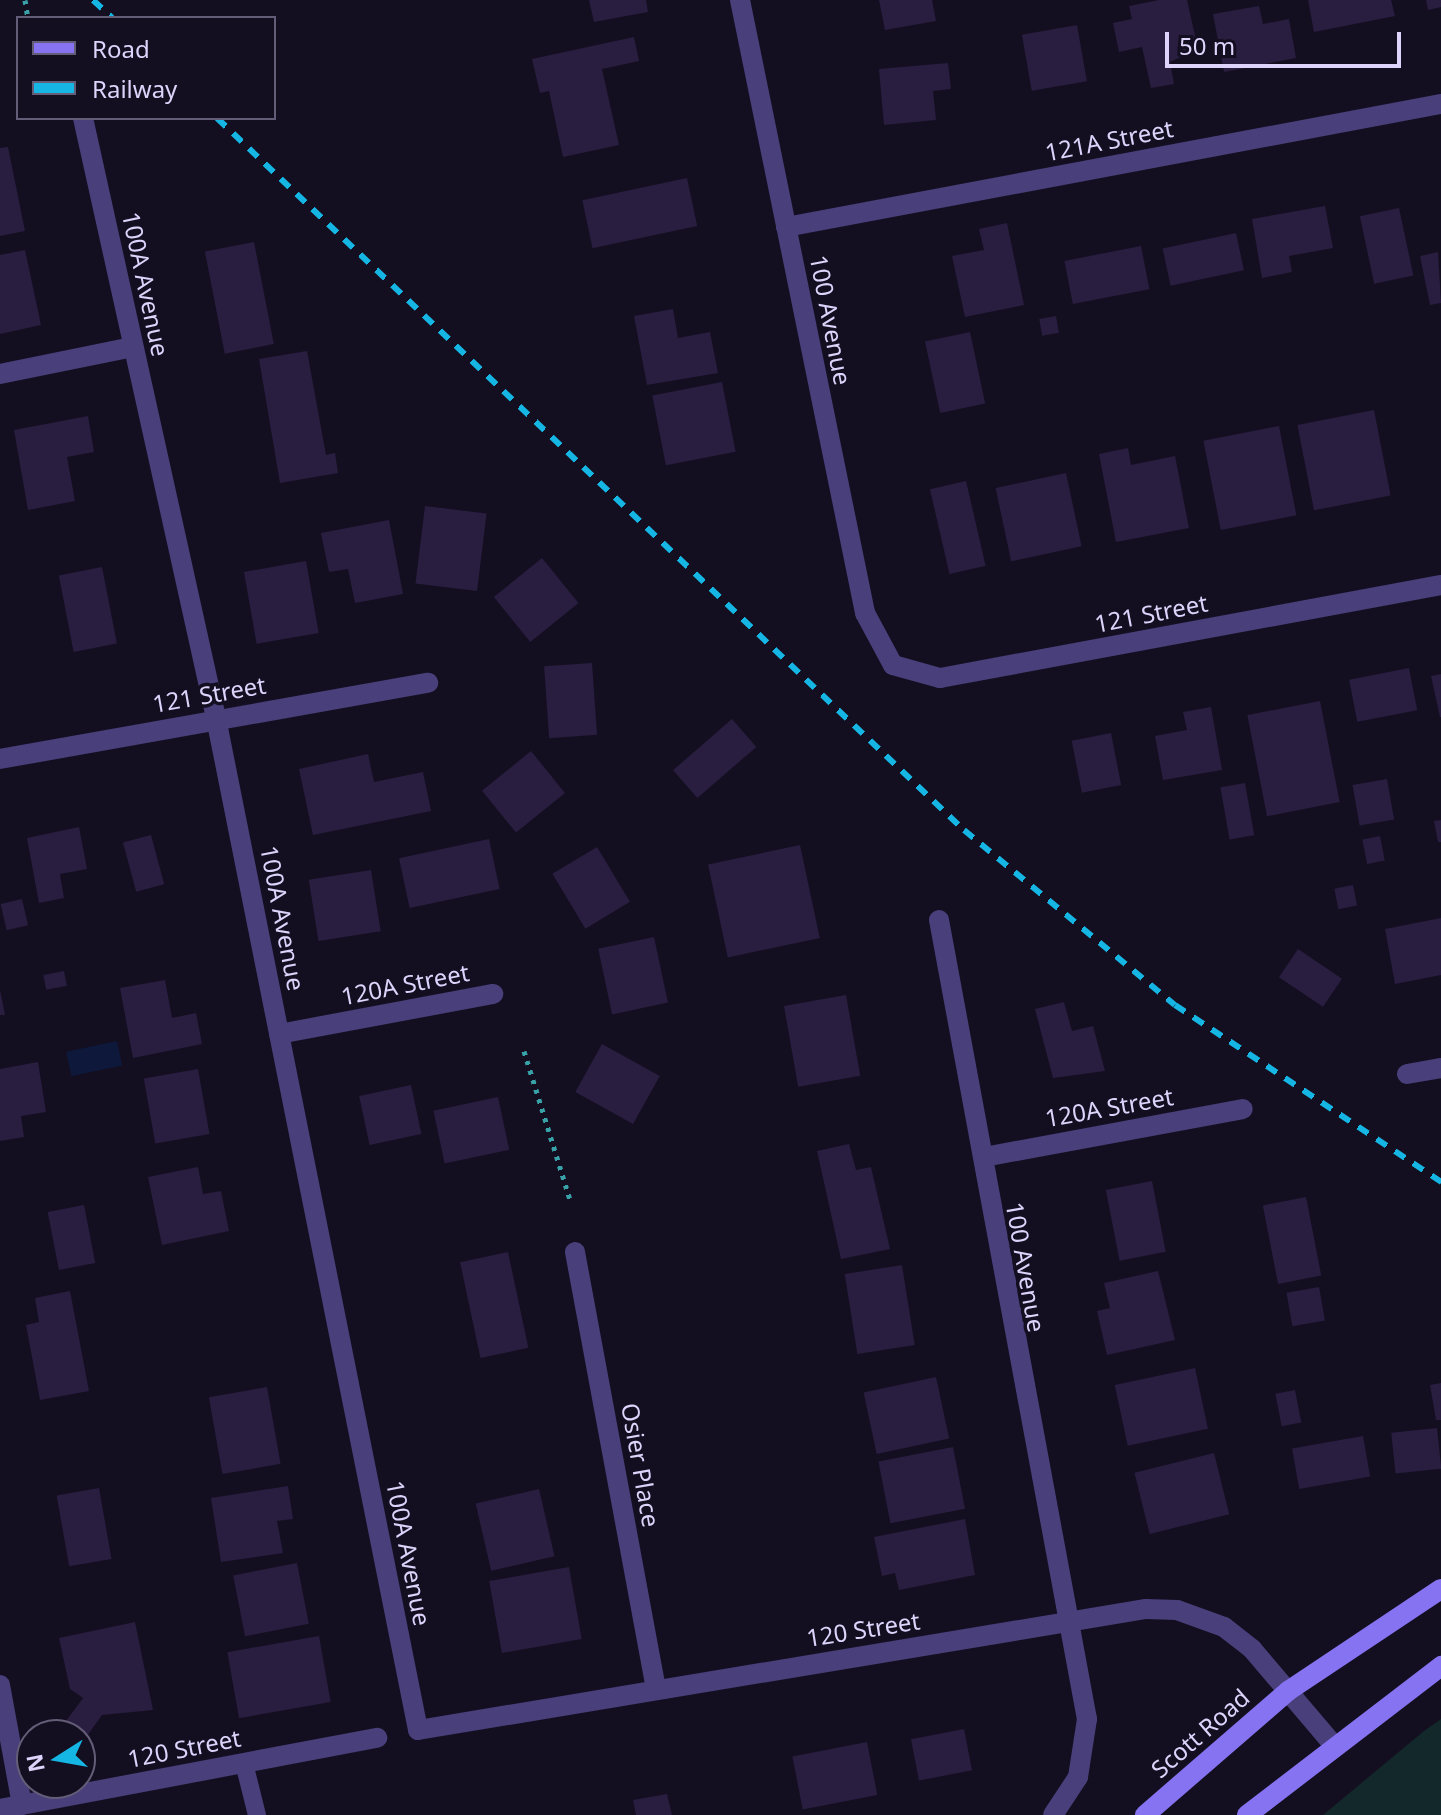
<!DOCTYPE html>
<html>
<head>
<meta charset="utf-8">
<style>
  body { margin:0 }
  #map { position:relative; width:1441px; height:1815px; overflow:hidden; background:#140f20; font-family:"Noto Sans",sans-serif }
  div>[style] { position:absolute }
  .green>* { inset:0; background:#13282a }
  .water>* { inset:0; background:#0e183b; transform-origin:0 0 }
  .building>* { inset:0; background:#291d40; transform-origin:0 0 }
  .path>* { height:5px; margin-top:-2.5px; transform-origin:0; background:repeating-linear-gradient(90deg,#39a1a8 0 4px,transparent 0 10px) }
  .service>* { height:18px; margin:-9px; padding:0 9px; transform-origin:9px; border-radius:9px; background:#493f7b }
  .minor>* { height:20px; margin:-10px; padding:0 10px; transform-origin:10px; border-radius:10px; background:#493f7b }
  .secondary>* { height:20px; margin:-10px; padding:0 10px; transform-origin:10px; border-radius:10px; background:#8673f2 }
  .rail>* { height:6px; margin-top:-3px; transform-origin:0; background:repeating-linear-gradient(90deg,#15b5e4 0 12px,transparent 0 22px) }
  span { translate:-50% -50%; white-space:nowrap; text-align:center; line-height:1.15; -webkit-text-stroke:7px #140f20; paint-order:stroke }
  .street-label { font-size:24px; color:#ddd3fb }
  .legend { position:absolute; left:16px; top:16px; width:260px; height:104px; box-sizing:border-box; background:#140f20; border:2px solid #645d78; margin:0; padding:10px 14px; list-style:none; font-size:24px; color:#ddd3fb }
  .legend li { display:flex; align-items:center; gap:16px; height:40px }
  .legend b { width:40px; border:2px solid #645d78 }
  .north { position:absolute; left:16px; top:1719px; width:80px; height:80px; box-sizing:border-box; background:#140f20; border:2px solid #645d78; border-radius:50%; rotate:259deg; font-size:22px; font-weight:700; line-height:32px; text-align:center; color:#ddd3fb }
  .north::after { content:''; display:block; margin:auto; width:28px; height:36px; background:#15b5e4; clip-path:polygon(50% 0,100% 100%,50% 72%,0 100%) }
  .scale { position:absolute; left:1165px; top:32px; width:236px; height:36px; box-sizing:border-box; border:4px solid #ddd3fb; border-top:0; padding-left:10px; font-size:24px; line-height:28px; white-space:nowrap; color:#ddd3fb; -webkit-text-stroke:6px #140f20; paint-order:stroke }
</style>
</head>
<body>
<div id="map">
  <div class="green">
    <i style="clip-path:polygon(1441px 1719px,1441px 1815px,1323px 1815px,1424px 1731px)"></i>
  </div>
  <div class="water">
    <i style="left:117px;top:1041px;width:25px;height:52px;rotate:78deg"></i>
  </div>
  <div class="building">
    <i style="clip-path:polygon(589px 0,646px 0,648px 12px,594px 22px)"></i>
    <i style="clip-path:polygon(879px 0,932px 0,936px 21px,885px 30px)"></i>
    <i style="clip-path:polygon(1159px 0,1187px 0,1198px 49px,1170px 62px,1174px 84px,1151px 88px,1142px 47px,1119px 52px,1113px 23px,1132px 19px,1129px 6px)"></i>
    <i style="clip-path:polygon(1308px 0,1391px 0,1395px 16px,1314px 32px)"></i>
    <i style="clip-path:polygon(1426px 0,1441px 0,1441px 7px,1428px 10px)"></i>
    <i style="clip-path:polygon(1259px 6px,1263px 24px,1289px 19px,1296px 58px,1224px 72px,1213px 14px)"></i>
    <i style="left:1077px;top:25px;width:57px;height:56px;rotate:80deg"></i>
    <i style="clip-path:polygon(634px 37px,639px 61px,602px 69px,619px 145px,563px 157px,549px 91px,540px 93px,532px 59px)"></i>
    <i style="clip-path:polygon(948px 63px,951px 89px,933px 91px,936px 120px,884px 125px,879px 69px)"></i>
    <i style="clip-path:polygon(8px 147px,25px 231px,0 236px,0 148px)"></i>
    <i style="left:687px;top:178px;width:49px;height:107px;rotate:78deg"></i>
    <i style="clip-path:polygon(1325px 206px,1333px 248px,1289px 256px,1292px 272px,1262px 278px,1252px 219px)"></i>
    <i style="left:1399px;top:208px;width:69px;height:40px;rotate:78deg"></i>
    <i style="clip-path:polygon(1007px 223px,1024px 305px,965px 317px,952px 256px,984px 250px,979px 229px)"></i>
    <i style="left:1236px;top:233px;width:38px;height:75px;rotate:78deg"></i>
    <i style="left:254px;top:242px;width:104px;height:50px;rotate:79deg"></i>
    <i style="left:1141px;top:246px;width:44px;height:78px;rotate:79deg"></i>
    <i style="clip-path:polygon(25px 250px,41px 325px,0 334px,0 255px)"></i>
    <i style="clip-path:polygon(1438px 252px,1441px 303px,1430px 305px,1420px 256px)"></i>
    <i style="clip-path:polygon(673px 309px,678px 338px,710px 332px,718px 373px,647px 385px,634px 316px)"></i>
    <i style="left:1056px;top:316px;width:17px;height:17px;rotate:80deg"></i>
    <i style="left:970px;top:332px;width:73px;height:46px;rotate:78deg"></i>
    <i style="clip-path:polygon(307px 351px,326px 455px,335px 453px,338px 473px,280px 483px,259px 359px)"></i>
    <i style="left:722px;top:382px;width:71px;height:71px;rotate:79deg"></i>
    <i style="left:1374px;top:410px;width:87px;height:78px;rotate:79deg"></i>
    <i style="clip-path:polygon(88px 416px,94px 452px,67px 457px,75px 501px,28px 510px,14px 430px)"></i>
    <i style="left:1279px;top:426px;width:91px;height:77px;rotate:79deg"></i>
    <i style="clip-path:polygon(1128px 448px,1131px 465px,1175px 456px,1189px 528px,1116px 542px,1099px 454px)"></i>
    <i style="left:1066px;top:473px;width:75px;height:72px;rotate:78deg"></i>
    <i style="left:966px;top:481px;width:87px;height:37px;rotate:77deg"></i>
    <i style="left:425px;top:506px;width:62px;height:78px;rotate:7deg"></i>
    <i style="clip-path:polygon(389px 520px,403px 594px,355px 603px,348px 569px,329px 572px,321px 533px)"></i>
    <i style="left:542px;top:558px;width:58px;height:62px;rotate:51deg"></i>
    <i style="left:306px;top:561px;width:73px;height:63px;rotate:80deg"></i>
    <i style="left:102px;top:567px;width:78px;height:44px;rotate:79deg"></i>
    <i style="left:592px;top:663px;width:72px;height:48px;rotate:86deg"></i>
    <i style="left:1409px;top:668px;width:43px;height:61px;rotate:79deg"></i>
    <i style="clip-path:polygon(1441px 674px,1441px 717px,1440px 717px,1431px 676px)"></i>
    <i style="left:1320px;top:701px;width:103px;height:74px;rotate:79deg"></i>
    <i style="clip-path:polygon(1211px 707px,1222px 770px,1163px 780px,1155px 736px,1187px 730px,1183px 712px)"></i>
    <i style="left:732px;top:719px;width:37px;height:78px;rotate:49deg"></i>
    <i style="left:1111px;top:733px;width:53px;height:40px;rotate:79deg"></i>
    <i style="left:531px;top:751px;width:54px;height:63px;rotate:51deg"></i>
    <i style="clip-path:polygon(368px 754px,374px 782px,423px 772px,431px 811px,313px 835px,299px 769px)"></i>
    <i style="left:1387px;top:779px;width:41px;height:35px;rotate:80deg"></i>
    <i style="left:1245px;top:783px;width:53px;height:25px;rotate:80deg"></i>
    <i style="clip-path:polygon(1441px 820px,1441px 842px,1438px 842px,1434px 821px)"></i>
    <i style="clip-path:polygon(79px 827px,87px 869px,60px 874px,64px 898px,39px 903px,27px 838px)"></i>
    <i style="left:151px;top:835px;width:51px;height:29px;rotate:75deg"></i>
    <i style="left:1380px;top:836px;width:25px;height:18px;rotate:79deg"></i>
    <i style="left:489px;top:839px;width:51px;height:92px;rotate:78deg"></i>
    <i style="left:800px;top:845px;width:95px;height:94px;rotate:78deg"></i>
    <i style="left:597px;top:847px;width:64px;height:52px;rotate:59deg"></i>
    <i style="left:371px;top:870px;width:62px;height:63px;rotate:81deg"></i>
    <i style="left:1353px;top:885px;width:21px;height:19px;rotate:79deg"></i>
    <i style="left:22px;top:899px;width:27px;height:22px;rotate:77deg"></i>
    <i style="clip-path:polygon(1441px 918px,1441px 975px,1395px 984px,1385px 929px)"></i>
    <i style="left:654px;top:937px;width:67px;height:57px;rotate:78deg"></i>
    <i style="left:1298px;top:949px;width:53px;height:34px;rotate:34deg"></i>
    <i style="left:64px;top:971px;width:15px;height:21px;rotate:79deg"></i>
    <i style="clip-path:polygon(165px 980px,172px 1018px,196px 1013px,202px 1044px,133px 1058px,120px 988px)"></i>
    <i style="clip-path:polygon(0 990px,5px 1015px,0 1015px)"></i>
    <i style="left:846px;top:995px;width:82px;height:63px;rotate:80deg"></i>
    <i style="clip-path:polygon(1064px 1002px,1072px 1031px,1093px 1026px,1105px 1071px,1053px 1078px,1035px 1009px)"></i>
    <i style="left:602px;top:1044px;width:66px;height:55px;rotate:29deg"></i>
    <i style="clip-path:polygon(38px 1062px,46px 1112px,21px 1116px,24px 1137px,0 1141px,0 1069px)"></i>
    <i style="left:198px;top:1069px;width:66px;height:55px;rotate:80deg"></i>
    <i style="left:411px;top:1085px;width:50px;height:53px;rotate:78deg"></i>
    <i style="left:498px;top:1097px;width:54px;height:66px;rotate:78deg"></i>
    <i style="clip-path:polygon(849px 1144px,856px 1170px,871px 1167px,890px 1249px,841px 1259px,817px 1151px)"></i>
    <i style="clip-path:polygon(198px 1167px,203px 1194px,221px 1191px,229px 1231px,162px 1245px,148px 1177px)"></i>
    <i style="left:1152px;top:1181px;width:72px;height:47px;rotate:79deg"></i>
    <i style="left:1306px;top:1197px;width:80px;height:44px;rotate:79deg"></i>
    <i style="left:84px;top:1205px;width:59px;height:37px;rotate:79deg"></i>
    <i style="left:508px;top:1252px;width:98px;height:49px;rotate:78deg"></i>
    <i style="left:902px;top:1265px;width:81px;height:58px;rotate:81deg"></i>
    <i style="clip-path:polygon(1158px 1271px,1175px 1340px,1107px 1355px,1097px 1311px,1110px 1308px,1104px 1283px)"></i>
    <i style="left:1319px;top:1287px;width:34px;height:33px;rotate:80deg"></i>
    <i style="clip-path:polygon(70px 1291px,89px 1391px,40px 1400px,26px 1325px,39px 1322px,35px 1298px)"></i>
    <i style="left:1195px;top:1368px;width:62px;height:82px;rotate:78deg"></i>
    <i style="left:936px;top:1377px;width:63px;height:74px;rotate:78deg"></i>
    <i style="clip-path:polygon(1441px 1383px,1441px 1420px,1436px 1420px,1430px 1385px)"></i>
    <i style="left:267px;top:1387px;width:78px;height:59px;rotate:80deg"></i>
    <i style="left:1295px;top:1390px;width:33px;height:20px;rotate:79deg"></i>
    <i style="left:1437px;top:1428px;width:41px;height:46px;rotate:84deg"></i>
    <i style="left:1363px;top:1436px;width:41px;height:72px;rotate:80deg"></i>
    <i style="left:953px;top:1447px;width:63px;height:76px;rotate:79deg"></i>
    <i style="left:1214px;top:1453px;width:63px;height:82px;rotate:76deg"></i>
    <i style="clip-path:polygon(288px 1486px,293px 1519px,277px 1521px,283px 1553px,221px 1562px,211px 1498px)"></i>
    <i style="left:99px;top:1488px;width:72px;height:43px;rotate:80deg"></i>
    <i style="left:539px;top:1489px;width:69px;height:65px;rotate:77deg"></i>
    <i style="clip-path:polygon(965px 1519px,975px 1575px,899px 1590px,895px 1573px,882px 1576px,874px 1537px)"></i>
    <i style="left:297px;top:1563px;width:62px;height:65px;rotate:79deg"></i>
    <i style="left:569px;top:1567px;width:73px;height:81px;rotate:80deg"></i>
    <i style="clip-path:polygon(135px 1622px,153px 1710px,102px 1715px,87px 1736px,66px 1721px,83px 1698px,70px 1689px,59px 1638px)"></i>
    <i style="left:319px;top:1636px;width:67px;height:93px;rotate:80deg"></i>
    <i style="left:964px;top:1729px;width:42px;height:54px;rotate:79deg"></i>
    <i style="left:867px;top:1742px;width:54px;height:76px;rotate:79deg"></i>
    <i style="clip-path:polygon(667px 1794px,672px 1815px,636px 1815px,633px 1800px)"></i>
  </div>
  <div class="path">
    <i style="left:25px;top:0;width:18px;rotate:81deg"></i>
    <i style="left:524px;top:1051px;width:156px;rotate:72.8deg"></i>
  </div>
  <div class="service">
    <i style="left:244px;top:1763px;width:54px;rotate:76deg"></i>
  </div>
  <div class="minor">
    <i style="left:740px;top:0;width:626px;rotate:78.47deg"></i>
    <i style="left:865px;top:613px;width:59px;rotate:61.7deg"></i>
    <i style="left:893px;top:665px;width:49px;rotate:15.5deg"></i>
    <i style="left:940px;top:678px;width:510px;rotate:-10.52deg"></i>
    <i style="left:83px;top:118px;width:615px;rotate:77.5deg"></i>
    <i style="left:216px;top:718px;width:1032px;rotate:78.71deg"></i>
    <i style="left:418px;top:1730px;width:738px;rotate:-9.44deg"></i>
    <i style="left:1146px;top:1609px;width:31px;rotate:2deg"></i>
    <i style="left:1177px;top:1610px;width:50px;rotate:19.9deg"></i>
    <i style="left:1224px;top:1627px;width:36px;rotate:38deg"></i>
    <i style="left:1252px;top:1649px;width:123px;rotate:49.6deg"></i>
    <i style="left:786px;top:227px;width:666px;rotate:-10.64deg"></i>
    <i style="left:0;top:374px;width:136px;rotate:-11.5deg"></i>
    <i style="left:0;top:759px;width:435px;rotate:-10.1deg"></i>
    <i style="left:939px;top:920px;width:813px;rotate:79.51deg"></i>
    <i style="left:1087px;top:1719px;width:59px;rotate:98.8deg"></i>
    <i style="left:1078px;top:1777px;width:45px;rotate:123.3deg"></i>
    <i style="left:279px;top:1034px;width:218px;rotate:-10.6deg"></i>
    <i style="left:1407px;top:1074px;width:35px;rotate:-10deg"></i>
    <i style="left:984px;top:1157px;width:263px;rotate:-10.5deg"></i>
    <i style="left:575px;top:1252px;width:444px;rotate:79.5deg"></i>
    <i style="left:0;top:1685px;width:122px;rotate:79.6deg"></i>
    <i style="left:0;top:1809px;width:384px;rotate:-10.7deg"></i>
  </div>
  <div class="secondary">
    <i style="left:1145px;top:1815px;width:189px;rotate:-40.9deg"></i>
    <i style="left:1288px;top:1691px;width:184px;rotate:-33.7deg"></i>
    <i style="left:1247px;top:1815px;width:245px;rotate:-37.5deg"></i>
  </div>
  <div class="rail">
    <i style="left:93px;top:0;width:26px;rotate:43deg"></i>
    <i style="left:217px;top:118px;width:1032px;rotate:43.63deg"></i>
    <i style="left:964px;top:830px;width:274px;rotate:39.7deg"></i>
    <i style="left:1175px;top:1005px;width:320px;rotate:33.6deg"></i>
  </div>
  <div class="street-label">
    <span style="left:1109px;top:140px;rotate:-11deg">121A Street</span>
    <span style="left:146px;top:284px;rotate:78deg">100A Avenue</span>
    <span style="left:831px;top:320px;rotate:79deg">100 Avenue</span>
    <span style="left:1151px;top:613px;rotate:-11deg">121 Street</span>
    <span style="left:209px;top:694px;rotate:-10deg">121 Street</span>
    <span style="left:283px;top:918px;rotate:79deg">100A Avenue</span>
    <span style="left:405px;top:984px;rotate:-11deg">120A Street</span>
    <span style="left:1109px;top:1107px;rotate:-10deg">120A Street</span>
    <span style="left:1026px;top:1267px;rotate:80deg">100 Avenue</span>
    <span style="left:641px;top:1465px;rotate:80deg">Osier Place</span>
    <span style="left:409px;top:1553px;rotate:79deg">100A Avenue</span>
    <span style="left:863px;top:1629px;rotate:-9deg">120 Street</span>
    <span style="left:1200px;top:1733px;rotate:-41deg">Scott Road</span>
    <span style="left:184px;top:1748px;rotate:-11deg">120 Street</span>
  </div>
  <ul class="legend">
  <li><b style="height:10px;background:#8673f2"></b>Road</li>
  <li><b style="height:10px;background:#15b5e4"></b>Railway</li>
  </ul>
  <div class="north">N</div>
  <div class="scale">50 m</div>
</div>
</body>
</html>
